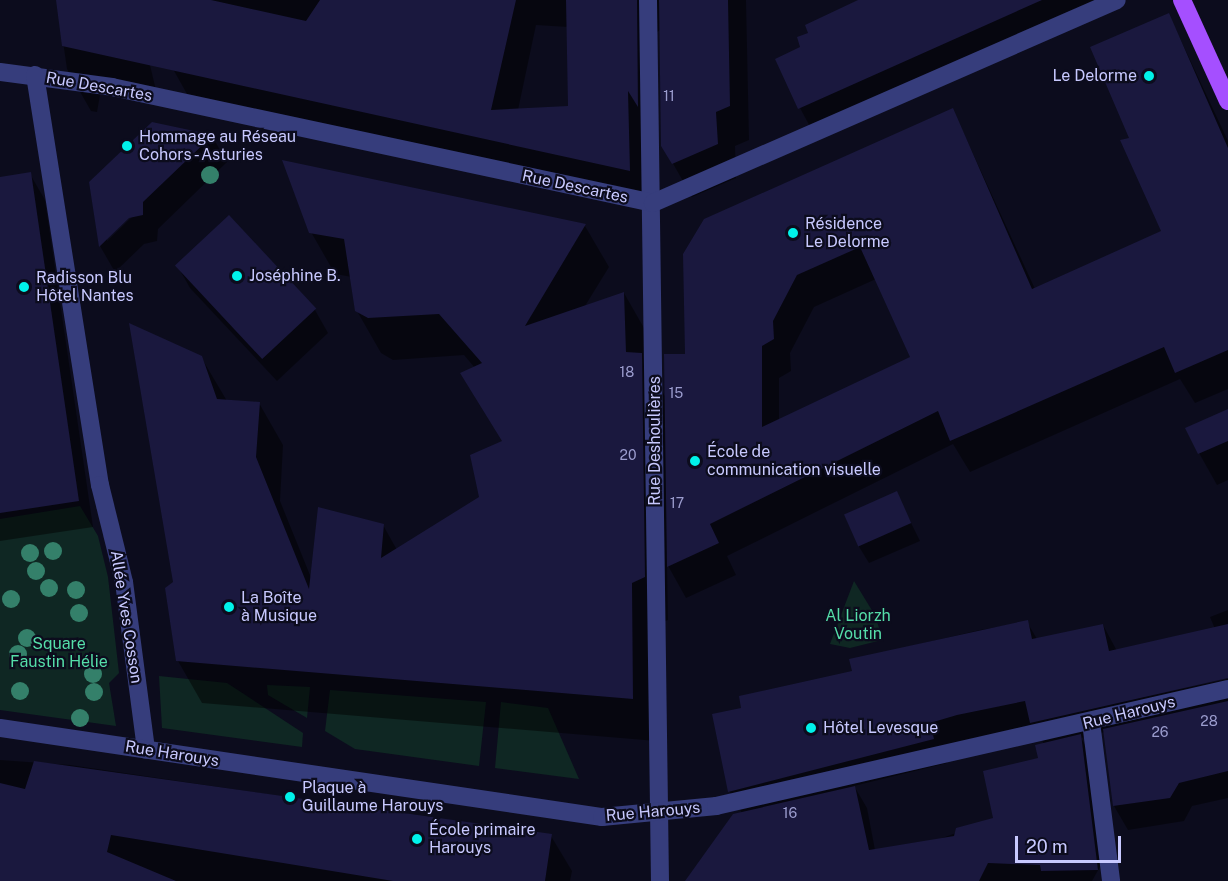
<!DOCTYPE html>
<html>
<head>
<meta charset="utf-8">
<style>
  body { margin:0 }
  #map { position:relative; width:1228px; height:881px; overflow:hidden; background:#0c0c1d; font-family:"Public Sans",sans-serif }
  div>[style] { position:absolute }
  .green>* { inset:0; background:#0f2723 }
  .shadow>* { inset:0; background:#0007 }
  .building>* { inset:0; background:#1a183e; transform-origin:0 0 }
  .minor>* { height:18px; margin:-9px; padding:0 9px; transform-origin:9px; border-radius:9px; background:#363d7c }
  .major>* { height:18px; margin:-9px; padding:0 9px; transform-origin:9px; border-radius:9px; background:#a54fff }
  .trees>* { width:18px; height:18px; margin:-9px; border-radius:50%; background:#34806a }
  .dots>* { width:16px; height:16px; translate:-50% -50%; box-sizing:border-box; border:3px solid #0c0c1d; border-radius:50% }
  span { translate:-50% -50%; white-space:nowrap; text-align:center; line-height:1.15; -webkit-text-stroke:4.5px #0c0c1d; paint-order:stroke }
  .number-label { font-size:14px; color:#9c9dcf }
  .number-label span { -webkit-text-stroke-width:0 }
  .poi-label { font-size:16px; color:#c8c9ff }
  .right { translate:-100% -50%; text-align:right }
  .left { translate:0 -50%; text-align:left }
  .street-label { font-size:16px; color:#c8c9ff }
  .park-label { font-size:16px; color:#55dea9 }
  .scale { position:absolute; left:1015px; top:836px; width:106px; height:27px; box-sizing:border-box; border:3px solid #c8c9ff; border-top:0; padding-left:8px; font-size:18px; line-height:21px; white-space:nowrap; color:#c8c9ff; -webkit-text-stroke:4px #0c0c1d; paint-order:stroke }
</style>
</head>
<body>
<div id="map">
  <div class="green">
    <i style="clip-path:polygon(80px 506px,98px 536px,108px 577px,119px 673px,109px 683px,116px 726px,0 710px,0 519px)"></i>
    <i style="clip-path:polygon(854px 581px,876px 617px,882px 640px,850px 648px,830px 644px)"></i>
    <i style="clip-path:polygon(159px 676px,227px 683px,303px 733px,302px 747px,162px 728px)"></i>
    <i style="clip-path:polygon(267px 685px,310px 687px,307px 718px,268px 695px)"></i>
    <i style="clip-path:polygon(330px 690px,486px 702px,479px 766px,355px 749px,325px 731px)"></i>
    <i style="clip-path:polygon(501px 702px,548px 708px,579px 779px,495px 768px)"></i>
  </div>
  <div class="shadow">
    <i style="clip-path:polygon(57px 0,125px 0,141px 27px,159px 103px,102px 84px,97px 112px,91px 111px,67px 69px)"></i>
    <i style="clip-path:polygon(evenodd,166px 0,746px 0,749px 140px,735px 146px,736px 178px,692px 197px,663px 146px,661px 29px,655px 34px,648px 204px,192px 103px,173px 69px,166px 0,536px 25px,568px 27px,570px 108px,518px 110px,536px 25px)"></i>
    <i style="clip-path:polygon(862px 0,1114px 0,814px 134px,800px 108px,802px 48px,810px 34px)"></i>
    <i style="clip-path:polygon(evenodd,1169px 15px,1228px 141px,1228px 389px,1195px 403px,1180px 379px,970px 472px,953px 444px,727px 556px,736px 575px,686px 598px,667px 564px,668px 620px,655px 625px,656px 741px,202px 703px,178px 661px,174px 582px,201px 357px,227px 401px,259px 403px,283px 445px,280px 501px,312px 580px,383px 525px,397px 550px,481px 497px,503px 442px,475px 368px,464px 355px,393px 360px,381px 353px,357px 311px,352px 277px,335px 274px,311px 232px,585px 226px,609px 267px,585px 306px,624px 293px,648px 335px,649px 368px,666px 398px,686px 356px,953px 110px,1035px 289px,1163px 232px,1131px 139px,1169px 15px,876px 279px,912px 358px,779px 421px,779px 378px,791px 371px,790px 353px,814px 307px,876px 279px)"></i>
    <i style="clip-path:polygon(evenodd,152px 124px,212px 136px,227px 162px,158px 229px,157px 241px,144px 244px,115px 272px,100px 246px,90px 182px,152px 124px,133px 212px,135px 214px,107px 241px,107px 236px,133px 212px)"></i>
    <i style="clip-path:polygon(30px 174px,45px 200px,93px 527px,0 541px,0 178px)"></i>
    <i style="clip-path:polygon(229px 217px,315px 310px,328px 333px,277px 381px,190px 288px,177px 265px)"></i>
    <i style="clip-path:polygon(1228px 410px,1228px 480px,1217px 485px,1199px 453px)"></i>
    <i style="clip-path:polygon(896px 493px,920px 541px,869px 563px,858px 545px)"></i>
    <i style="clip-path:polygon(evenodd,1228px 610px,1228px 676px,1035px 720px,1228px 679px,1228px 798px,1192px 806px,1184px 821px,1128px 830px,1114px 806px,1105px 732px,1081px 738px,1092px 756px,1105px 858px,1092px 881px,687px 881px,742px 813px,729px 791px,742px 709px,854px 672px,851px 660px,980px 630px,1027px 622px,1037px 639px,1103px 625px,1117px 651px,1215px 629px,1210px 617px,1228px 610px,1034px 726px,1044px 744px,1040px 760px,994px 819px,896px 855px,875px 850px,867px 808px,854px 786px,947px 763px,943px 746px,1034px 726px)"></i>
    <i style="clip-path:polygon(0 760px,70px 765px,551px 836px,572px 871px,570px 881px,0 881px)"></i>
  </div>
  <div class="building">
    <i style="clip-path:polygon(56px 0,211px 0,306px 21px,320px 0,516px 0,491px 110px,568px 106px,566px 0,637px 0,638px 107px,628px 91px,630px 171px,62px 46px)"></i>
    <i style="clip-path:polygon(659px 0,728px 0,730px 106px,716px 112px,718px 144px,672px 164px,661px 146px)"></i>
    <i style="clip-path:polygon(858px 0,1042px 0,798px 109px,775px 59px,800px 47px,797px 37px,808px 33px,805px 25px)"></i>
    <i style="clip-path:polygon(evenodd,1169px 13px,1228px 148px,1228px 350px,1175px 373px,1164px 347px,950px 441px,938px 411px,710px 524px,719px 543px,667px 567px,664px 354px,685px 354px,683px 254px,704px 219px,953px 108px,1032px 289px,1161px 231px,1120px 140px,1129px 138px,1090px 47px,1169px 13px,860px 247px,910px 357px,762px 427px,762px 346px,774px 339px,773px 321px,797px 275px,860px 247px)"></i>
    <i style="clip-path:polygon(152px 122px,213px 135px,143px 202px,143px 215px,129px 218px,99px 247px,89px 182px)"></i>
    <i style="clip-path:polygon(282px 160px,586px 224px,525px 326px,624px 292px,626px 352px,642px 353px,645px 577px,632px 583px,633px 699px,176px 661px,165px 588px,173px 582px,129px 323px,202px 356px,217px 399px,260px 402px,256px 457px,309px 589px,318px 507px,384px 524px,381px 558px,479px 497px,470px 455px,502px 441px,460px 373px,482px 363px,439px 314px,368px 318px,355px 311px,344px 239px,309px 233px)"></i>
    <i style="clip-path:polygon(31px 172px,79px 501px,0 513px,0 177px)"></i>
    <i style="left:229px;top:215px;width:128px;height:74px;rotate:47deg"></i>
    <i style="clip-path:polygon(1228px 409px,1228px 441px,1198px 454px,1185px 428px)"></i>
    <i style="left:897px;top:491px;width:35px;height:58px;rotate:66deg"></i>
    <i style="clip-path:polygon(1028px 620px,1032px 639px,1103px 624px,1109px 651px,1228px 624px,1228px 678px,1030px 723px,1025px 701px,957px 715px,930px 723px,934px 739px,728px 792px,712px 714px,741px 708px,739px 696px,852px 671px,849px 659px)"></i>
    <i style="clip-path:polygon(1228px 701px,1228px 771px,1179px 783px,1170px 798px,1113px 806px,1103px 729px)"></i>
    <i style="clip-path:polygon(1081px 734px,1098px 870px,1041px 871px,1040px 865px,988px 863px,979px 881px,685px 881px,733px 814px,855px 786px,869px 850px,954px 836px,956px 828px,993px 818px,983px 771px,1038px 758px,1035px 745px)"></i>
    <i style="clip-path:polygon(34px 761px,552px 834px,545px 881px,393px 881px,111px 835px,107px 852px,176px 881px,0 881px,0 783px,25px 789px)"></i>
  </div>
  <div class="minor">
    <i style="left:648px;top:0;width:881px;rotate:89.22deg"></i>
    <i style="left:0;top:72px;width:113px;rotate:7.6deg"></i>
    <i style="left:112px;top:87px;width:553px;rotate:12.1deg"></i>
    <i style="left:653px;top:203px;width:506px;rotate:-23.63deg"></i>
    <i style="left:35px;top:75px;width:415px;rotate:81deg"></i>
    <i style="left:100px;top:485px;width:100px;rotate:76.1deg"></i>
    <i style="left:124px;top:582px;width:169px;rotate:82.5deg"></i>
    <i style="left:1091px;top:722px;width:160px;rotate:82.8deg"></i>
    <i style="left:0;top:728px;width:609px;rotate:8.41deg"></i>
    <i style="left:602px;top:817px;width:115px;rotate:-5.5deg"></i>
    <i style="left:716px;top:806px;width:525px;rotate:-12.87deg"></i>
  </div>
  <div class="major">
    <i style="left:1182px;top:0;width:111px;rotate:65.5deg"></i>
  </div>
  <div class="trees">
    <i style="left:210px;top:175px"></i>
    <i style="left:53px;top:551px"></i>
    <i style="left:30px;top:553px"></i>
    <i style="left:36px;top:571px"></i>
    <i style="left:49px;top:588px"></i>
    <i style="left:76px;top:590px"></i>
    <i style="left:11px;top:599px"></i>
    <i style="left:79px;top:613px"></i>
    <i style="left:27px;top:638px"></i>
    <i style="left:18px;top:654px"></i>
    <i style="left:93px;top:674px"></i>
    <i style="left:20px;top:691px"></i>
    <i style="left:94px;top:692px"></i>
    <i style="left:80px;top:718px"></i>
  </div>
  <div class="dots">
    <i style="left:1149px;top:76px;background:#00f2ea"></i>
    <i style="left:127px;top:146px;background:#00f2ea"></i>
    <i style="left:793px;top:233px;background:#00f2ea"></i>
    <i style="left:237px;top:276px;background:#00f2ea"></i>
    <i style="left:24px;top:287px;background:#00f2ea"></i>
    <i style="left:695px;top:461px;background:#00f2ea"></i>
    <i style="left:229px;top:607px;background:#00f2ea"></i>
    <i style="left:811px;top:728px;background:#00f2ea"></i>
    <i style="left:290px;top:797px;background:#00f2ea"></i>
    <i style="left:417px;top:839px;background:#00f2ea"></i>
  </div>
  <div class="number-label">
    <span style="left:669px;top:96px">11</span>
    <span style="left:627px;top:372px">18</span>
    <span style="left:676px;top:393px">15</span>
    <span style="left:628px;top:455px">20</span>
    <span style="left:677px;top:503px">17</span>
    <span style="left:1209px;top:721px">28</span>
    <span style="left:1160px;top:732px">26</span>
    <span style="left:790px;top:813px">16</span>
  </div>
  <div class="poi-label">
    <span class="right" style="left:1137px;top:76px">Le Delorme</span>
    <span class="left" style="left:139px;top:146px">Hommage au Réseau<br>Cohors - Asturies</span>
    <span class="left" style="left:805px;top:233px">Résidence<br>Le Delorme</span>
    <span class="left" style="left:249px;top:276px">Joséphine B.</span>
    <span class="left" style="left:36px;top:287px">Radisson Blu<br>Hôtel Nantes</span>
    <span class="left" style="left:707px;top:461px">École de<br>communication visuelle</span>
    <span class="left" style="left:241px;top:607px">La Boîte<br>à Musique</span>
    <span class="left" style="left:823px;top:728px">Hôtel Levesque</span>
    <span class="left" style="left:302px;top:797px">Plaque à<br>Guillaume Harouys</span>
    <span class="left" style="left:429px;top:839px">École primaire<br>Harouys</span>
  </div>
  <div class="street-label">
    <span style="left:99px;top:87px;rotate:10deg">Rue Descartes</span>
    <span style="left:575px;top:187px;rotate:12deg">Rue Descartes</span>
    <span style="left:655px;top:441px;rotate:-90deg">Rue Deshoulières</span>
    <span style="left:126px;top:617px;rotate:81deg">Allée Yves Cosson</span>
    <span style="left:1129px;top:713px;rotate:-14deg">Rue Harouys</span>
    <span style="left:172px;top:754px;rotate:9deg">Rue Harouys</span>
    <span style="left:653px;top:812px;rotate:-5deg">Rue Harouys</span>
  </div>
  <div class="park-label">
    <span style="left:858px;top:625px">Al Liorzh<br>Voutin</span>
    <span style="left:59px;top:653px">Square<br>Faustin Hélie</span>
  </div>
  <div class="scale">20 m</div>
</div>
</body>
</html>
